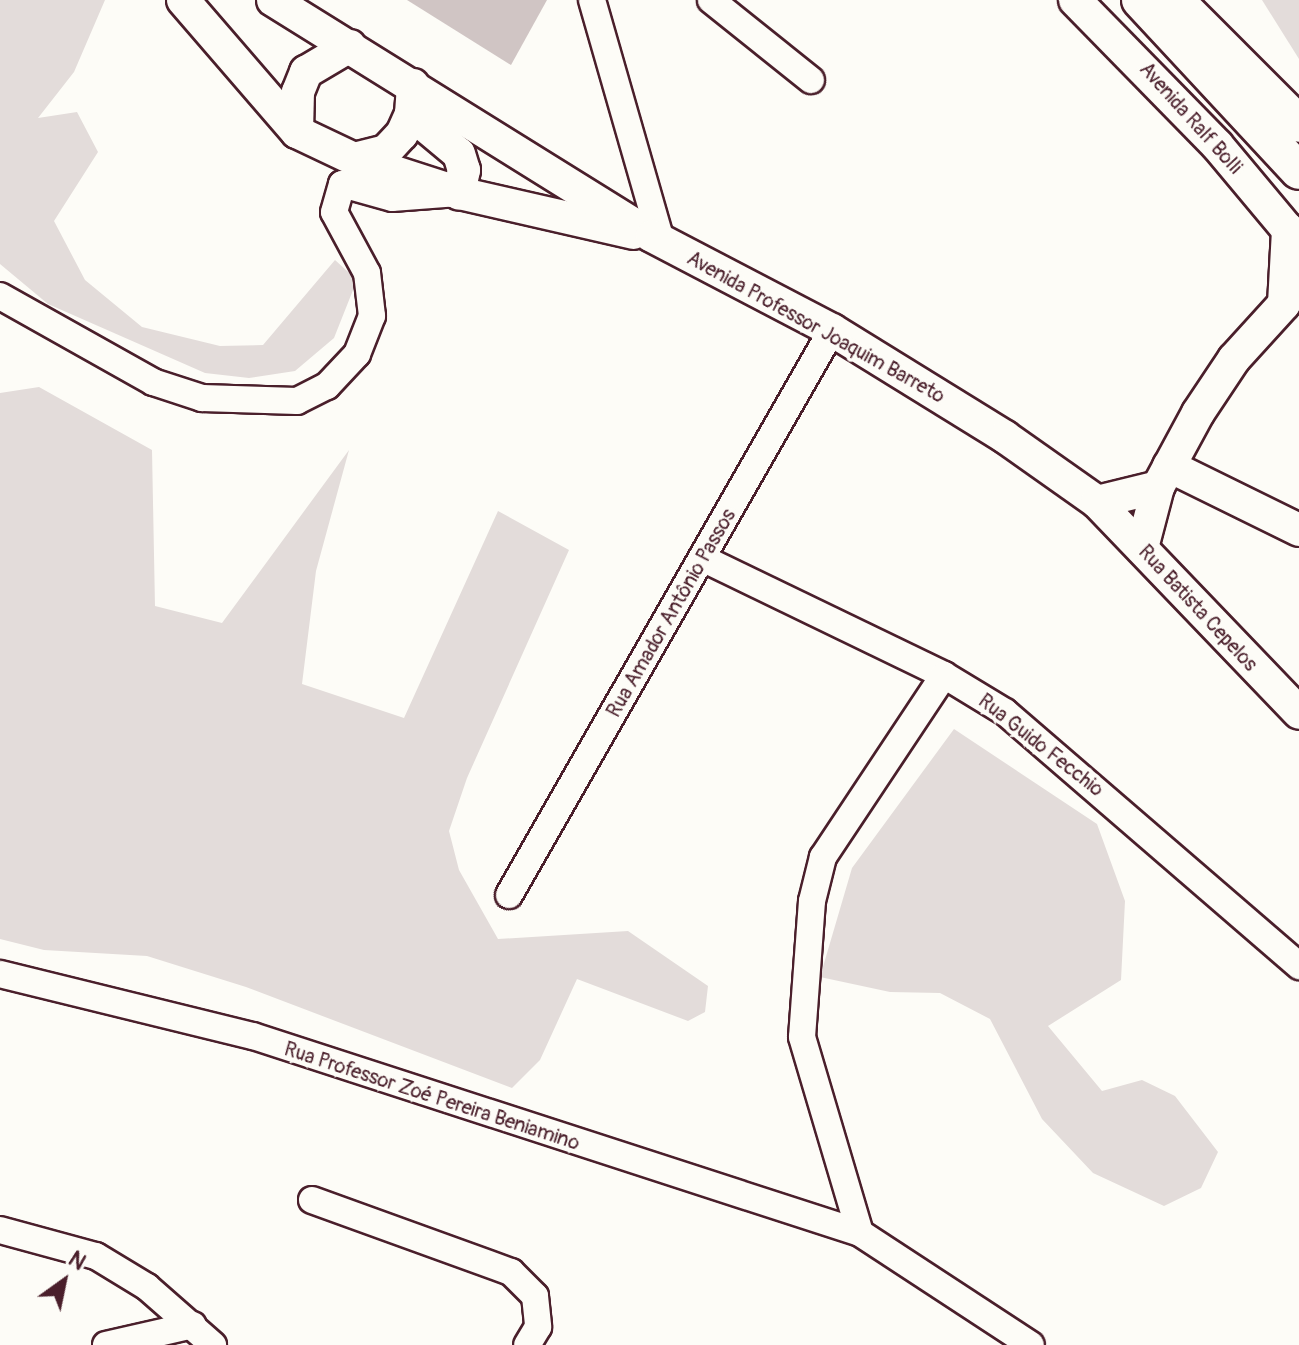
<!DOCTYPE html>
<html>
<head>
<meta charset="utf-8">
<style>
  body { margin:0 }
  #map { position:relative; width:1299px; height:1345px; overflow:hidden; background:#fdfcf7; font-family:Pangolin,sans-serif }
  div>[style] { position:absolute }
  .green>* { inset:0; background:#e3dcda }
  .building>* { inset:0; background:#d0c5c4 }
  .roads { filter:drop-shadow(2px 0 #4a1f2b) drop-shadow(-2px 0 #4a1f2b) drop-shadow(0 2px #4a1f2b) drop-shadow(0 -2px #4a1f2b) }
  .minor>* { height:26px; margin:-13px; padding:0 13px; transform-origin:13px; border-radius:13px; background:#fdfcf7 }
  .major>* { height:32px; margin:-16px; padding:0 16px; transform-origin:16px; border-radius:16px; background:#fdfcf7 }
  .highway>* { height:36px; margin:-18px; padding:0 18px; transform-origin:18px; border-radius:18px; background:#fdfcf7 }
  span { translate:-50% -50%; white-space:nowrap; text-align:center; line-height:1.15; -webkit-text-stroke:7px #fdfcf7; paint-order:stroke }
  .street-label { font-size:20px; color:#4a1f2b }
  .north { position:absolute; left:24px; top:1241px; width:80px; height:80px; -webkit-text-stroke:6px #fdfcf7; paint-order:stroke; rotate:33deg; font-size:22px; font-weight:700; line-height:32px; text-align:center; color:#4a1f2b }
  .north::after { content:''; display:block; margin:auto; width:28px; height:36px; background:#4a1f2b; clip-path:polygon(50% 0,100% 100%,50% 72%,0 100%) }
</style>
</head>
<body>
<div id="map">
  <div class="green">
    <i style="clip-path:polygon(0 0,105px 0,74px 72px,38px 118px,77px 112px,98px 152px,54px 221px,85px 280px,142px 327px,220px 346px,263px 345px,335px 260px,357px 280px,334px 338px,295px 371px,249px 378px,205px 373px,48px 304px,0 264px)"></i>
    <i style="clip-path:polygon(1262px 0,1299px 0,1299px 59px)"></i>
    <i style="clip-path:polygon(39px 387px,152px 450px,155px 606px,222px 623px,349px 450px,316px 571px,302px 684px,404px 718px,498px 511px,569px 550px,467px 778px,449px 831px,459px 870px,498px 939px,628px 931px,708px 986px,705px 1012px,688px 1021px,577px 979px,540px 1060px,512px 1088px,246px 987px,147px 956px,44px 950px,0 939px,0 393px)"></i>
    <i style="clip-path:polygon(954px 729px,1097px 824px,1125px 901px,1121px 980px,1048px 1026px,1102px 1091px,1142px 1080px,1175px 1096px,1218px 1152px,1201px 1188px,1164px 1206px,1093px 1173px,1042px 1119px,990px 1019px,940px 993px,890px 992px,820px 977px,852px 868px)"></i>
  </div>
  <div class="building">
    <i style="clip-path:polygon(407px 0,547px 0,511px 65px)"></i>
  </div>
  <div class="roads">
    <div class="minor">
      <i style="left:592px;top:0;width:251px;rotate:74deg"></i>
      <i style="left:711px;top:0;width:128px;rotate:38.7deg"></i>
      <i style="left:0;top:296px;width:176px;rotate:29.3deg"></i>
      <i style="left:153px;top:382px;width:52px;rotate:18.1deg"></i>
      <i style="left:202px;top:398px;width:95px;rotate:1.8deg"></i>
      <i style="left:297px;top:401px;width:34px;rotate:-27deg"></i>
      <i style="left:327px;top:386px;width:44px;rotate:-46.8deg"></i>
      <i style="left:357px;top:354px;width:41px;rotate:-68.5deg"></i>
      <i style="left:372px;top:316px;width:43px;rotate:-96.6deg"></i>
      <i style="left:367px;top:273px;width:69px;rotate:-118.4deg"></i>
      <i style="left:334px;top:212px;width:29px;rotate:-74deg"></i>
      <i style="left:342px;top:184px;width:52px;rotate:15.6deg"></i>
      <i style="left:392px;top:198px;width:66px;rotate:-4.3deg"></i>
      <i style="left:702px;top:558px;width:269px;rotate:25.8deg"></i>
      <i style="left:944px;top:675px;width:71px;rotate:31.2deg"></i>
      <i style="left:1005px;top:712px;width:389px;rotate:40.8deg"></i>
      <i style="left:944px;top:675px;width:219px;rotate:123.6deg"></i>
      <i style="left:823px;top:857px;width:45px;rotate:104deg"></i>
      <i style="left:812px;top:901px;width:136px;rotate:94.2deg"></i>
      <i style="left:802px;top:1037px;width:204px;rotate:73.5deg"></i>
      <i style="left:860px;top:1233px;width:204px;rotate:33.2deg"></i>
      <i style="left:509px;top:895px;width:651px;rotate:-60.24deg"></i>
      <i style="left:0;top:974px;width:260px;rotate:13.8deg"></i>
      <i style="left:253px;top:1036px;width:638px;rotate:17.98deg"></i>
      <i style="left:312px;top:1200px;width:212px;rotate:19.9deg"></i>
      <i style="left:511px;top:1272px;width:34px;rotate:45deg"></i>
      <i style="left:535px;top:1296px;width:31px;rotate:84deg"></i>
      <i style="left:538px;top:1327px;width:21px;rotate:121deg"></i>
      <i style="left:0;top:1230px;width:99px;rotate:15.2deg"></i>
      <i style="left:96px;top:1256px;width:60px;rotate:31.3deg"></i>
      <i style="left:147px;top:1287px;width:88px;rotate:41.3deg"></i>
      <i style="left:106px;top:1345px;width:89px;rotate:-12.9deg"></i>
    </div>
    <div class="major">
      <i style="left:183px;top:0;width:174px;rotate:49.2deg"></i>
      <i style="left:297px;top:132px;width:63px;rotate:25.3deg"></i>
      <i style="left:354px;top:159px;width:110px;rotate:17.9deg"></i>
      <i style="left:459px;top:193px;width:179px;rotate:12.9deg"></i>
      <i style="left:273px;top:0;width:446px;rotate:31.9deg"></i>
      <i style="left:652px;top:236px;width:203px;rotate:27.6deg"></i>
      <i style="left:832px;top:330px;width:203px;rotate:31.7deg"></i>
      <i style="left:1005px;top:437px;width:113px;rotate:35.2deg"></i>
      <i style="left:1097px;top:502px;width:292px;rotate:46.2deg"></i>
      <i style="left:1075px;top:0;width:203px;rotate:45.6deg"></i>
      <i style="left:1217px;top:145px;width:128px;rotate:50.1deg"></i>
      <i style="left:411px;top:114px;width:62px;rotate:39.8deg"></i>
      <i style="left:459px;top:154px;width:17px;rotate:73deg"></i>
      <i style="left:464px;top:170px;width:24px;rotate:102deg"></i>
      <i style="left:297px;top:132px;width:40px;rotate:-88.6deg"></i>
      <i style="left:298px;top:92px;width:22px;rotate:-68deg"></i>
      <i style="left:306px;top:72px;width:51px;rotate:-30.6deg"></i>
      <i style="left:354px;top:159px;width:33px;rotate:-14deg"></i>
      <i style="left:386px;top:151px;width:23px;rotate:-47deg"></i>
      <i style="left:402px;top:134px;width:22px;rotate:-66deg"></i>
      <i style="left:411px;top:114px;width:29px;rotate:-86deg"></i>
      <i style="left:1169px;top:466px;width:145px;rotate:26.2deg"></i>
      <i style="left:1097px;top:502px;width:63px;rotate:-13.8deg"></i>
      <i style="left:1142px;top:548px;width:63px;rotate:-75.3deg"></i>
      <i style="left:1158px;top:487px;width:84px;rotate:-61.6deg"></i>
      <i style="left:1198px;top:413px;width:65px;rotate:-56.3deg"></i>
      <i style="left:1234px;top:359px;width:74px;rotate:-47.7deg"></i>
      <i style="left:1284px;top:304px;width:75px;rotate:-86.9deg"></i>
    </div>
    <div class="highway">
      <i style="left:1140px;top:0;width:233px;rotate:47.1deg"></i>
      <i style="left:1175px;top:0;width:175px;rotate:45deg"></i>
    </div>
  </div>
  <div class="street-label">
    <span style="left:1191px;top:118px;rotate:48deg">Avenida Ralf Bolli</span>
    <span style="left:816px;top:327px;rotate:29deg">Avenida Professor Joaquim Barreto</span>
    <span style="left:1198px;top:608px;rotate:47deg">Rua Batista Cepelos</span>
    <span style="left:671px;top:613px;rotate:-60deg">Rua Amador Antônio Passos</span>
    <span style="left:1041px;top:745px;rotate:38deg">Rua Guido Fecchio</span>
    <span style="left:432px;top:1096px;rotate:18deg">Rua Professor Zoé Pereira Beniamino</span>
  </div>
  <div class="north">N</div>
</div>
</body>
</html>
